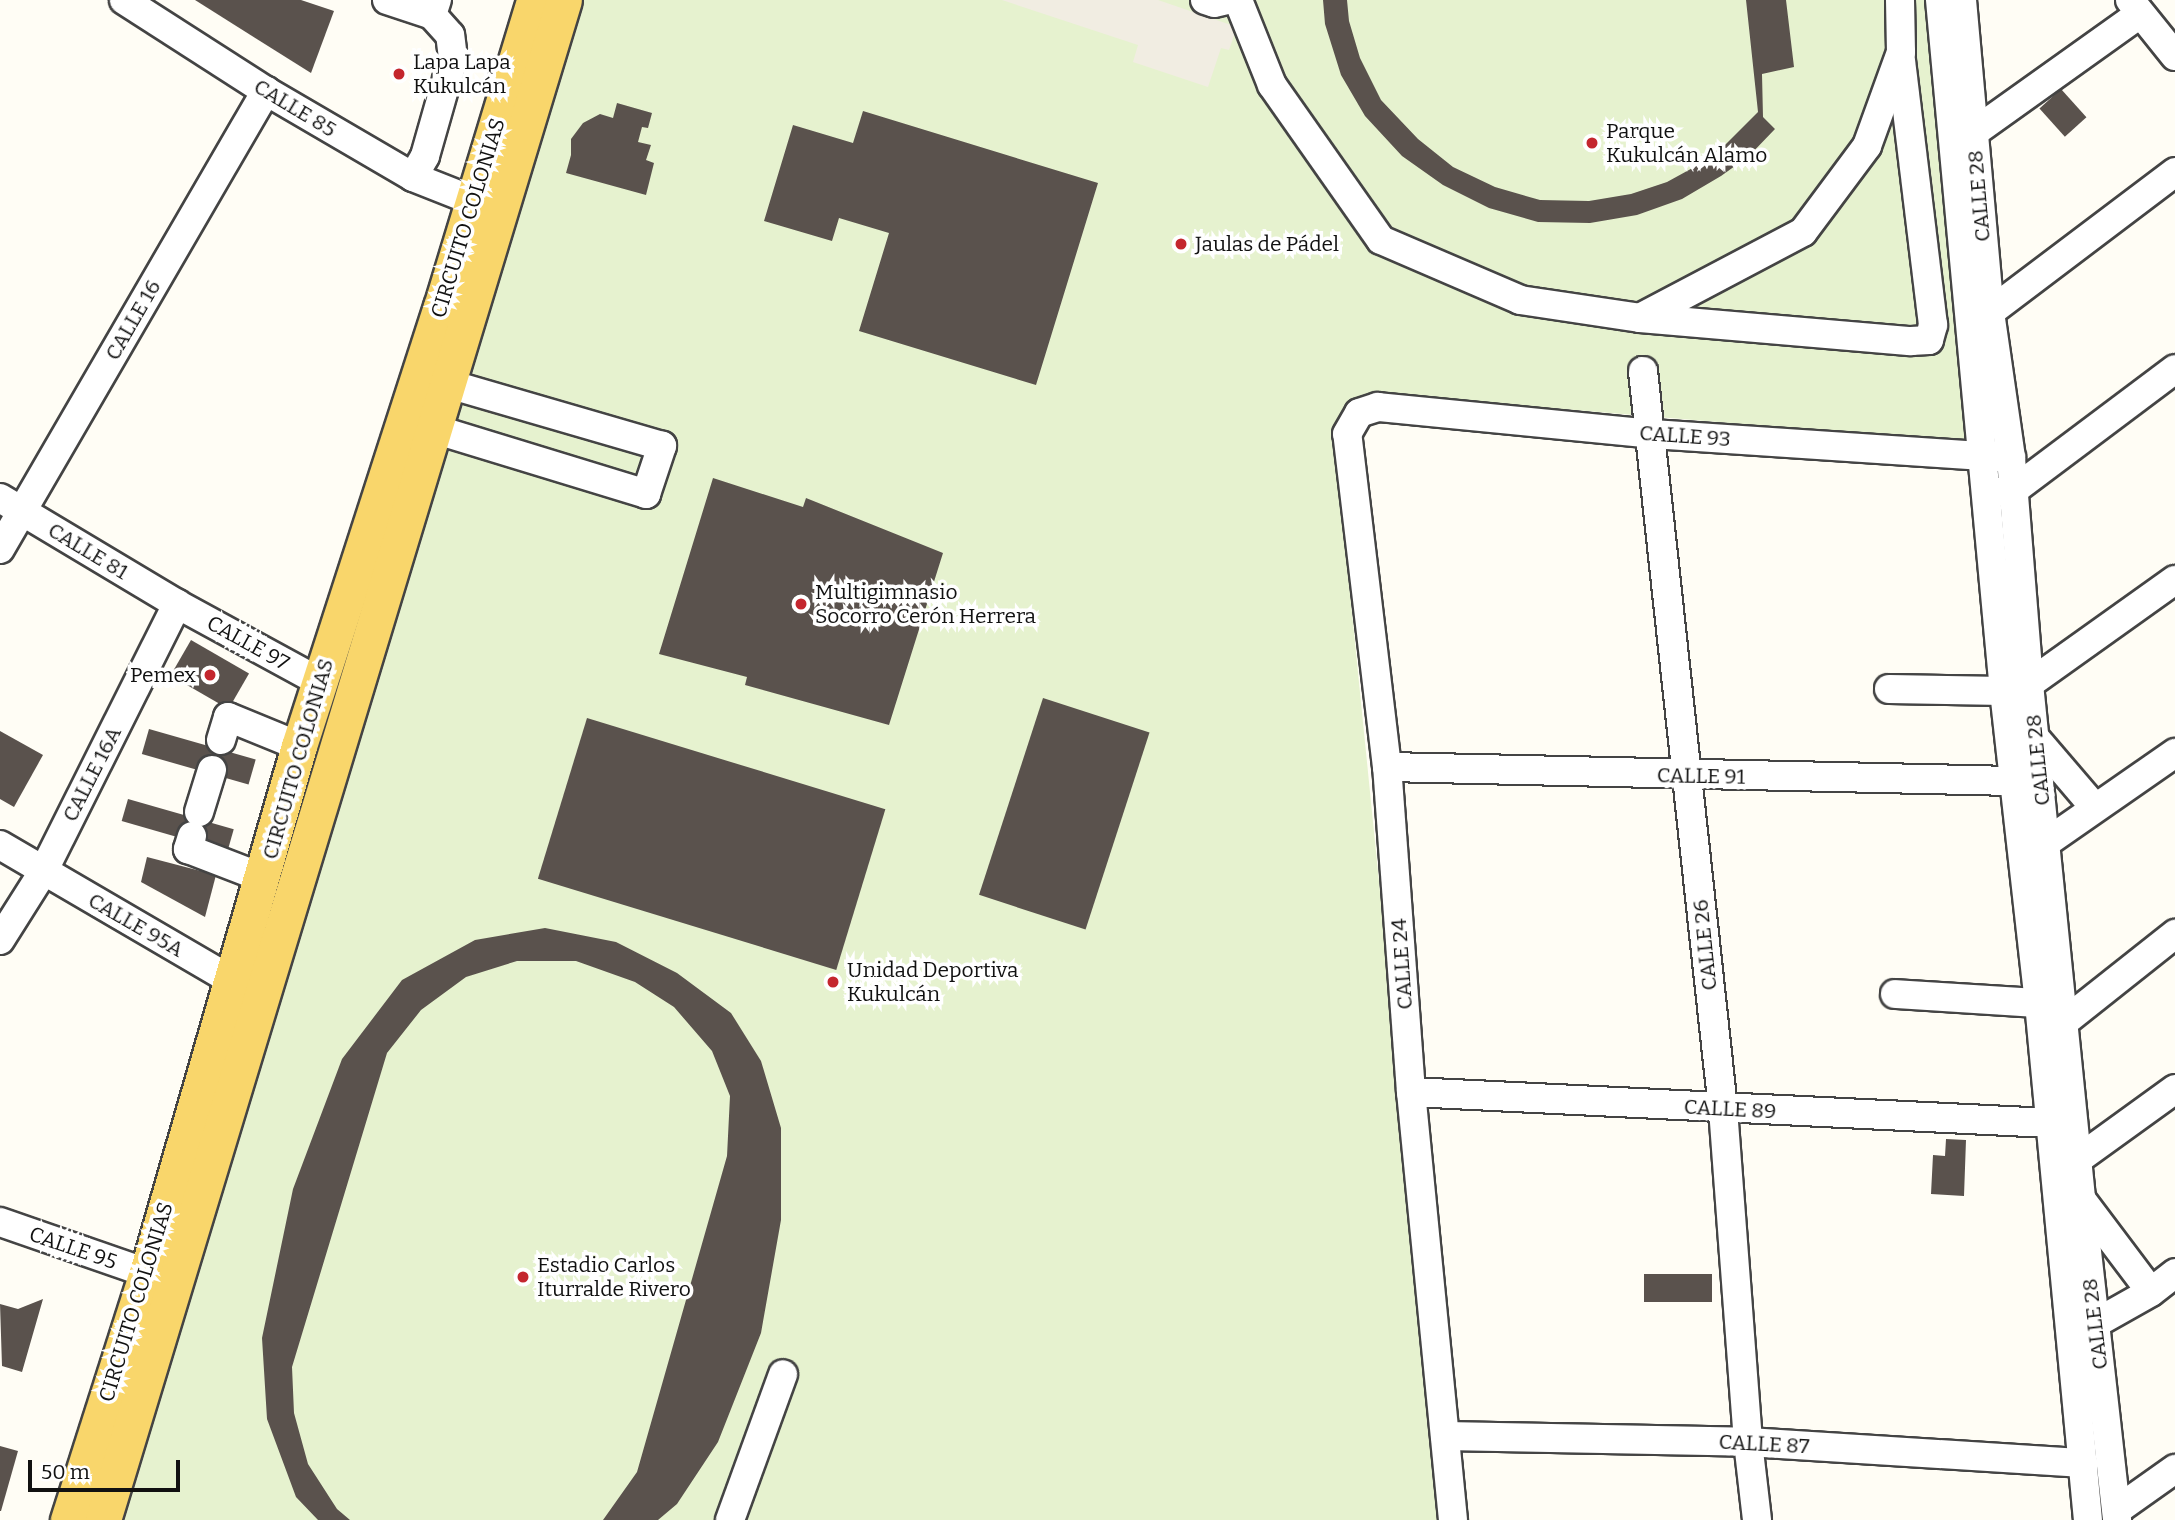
<!DOCTYPE html>
<html>
<head>
<meta charset="utf-8">
<style>
  body { margin:0 }
  #map { position:relative; width:2175px; height:1520px; overflow:hidden; background:#fffdf5; font-family:Bitter,serif }
  div>[style] { position:absolute }
  .pitch>* { inset:0; background:#e6f2cf }
  .plaza>* { inset:0; background:#f1ede2 }
  .building>* { inset:0; background:#5a524d; transform-origin:0 0 }
  .roads { filter:drop-shadow(2px 0 #444) drop-shadow(-2px 0 #444) drop-shadow(0 2px #444) drop-shadow(0 -2px #444) }
  .minor>* { height:28px; margin:-14px; padding:0 14px; transform-origin:14px; border-radius:14px; background:#fff }
  .major>* { height:35px; margin:-17.5px; padding:0 17.5px; transform-origin:17.5px; border-radius:17.5px; background:#f9d66b }
  .dots>* { width:19px; height:19px; translate:-50% -50%; box-sizing:border-box; border:4px solid #fff; border-radius:50% }
  span { translate:-50% -50%; white-space:nowrap; text-align:center; line-height:1.15; -webkit-text-stroke:7px #fff; paint-order:stroke }
  .poi-label { font-size:21px; color:#111 }
  .left { translate:0 -50%; text-align:left }
  .right { translate:-100% -50%; text-align:right }
  .street-label { font-size:21px; color:#111 }
  .scale { position:absolute; left:28px; top:1460px; width:152px; height:32px; box-sizing:border-box; border:4px solid #111; border-top:0; padding-left:9px; font-size:21px; line-height:24px; white-space:nowrap; color:#111; -webkit-text-stroke:5px #fff; paint-order:stroke }
</style>
</head>
<body>
<div id="map">
  <div class="pitch">
    <i style="clip-path:polygon(570px 0,1940px 0,1981px 444px,1372px 393px,1334px 433px,1443px 1520px,114px 1520px)"></i>
  </div>
  <div class="plaza">
    <i style="clip-path:polygon(1002px 0,1158px 0,1237px 27px,1229px 50px,1221px 48px,1208px 87px,1133px 62px,1138px 45px)"></i>
  </div>
  <div class="building">
    <i style="clip-path:polygon(195px 0,301px 0,334px 11px,311px 73px)"></i>
    <i style="clip-path:polygon(1323px 0,1347px 0,1349px 21px,1360px 58px,1381px 100px,1418px 139px,1453px 167px,1495px 187px,1540px 200px,1589px 201px,1631px 194px,1667px 182px,1698px 165px,1726px 144px,1758px 112px,1746px 0,1786px 0,1794px 67px,1762px 74px,1763px 117px,1775px 129px,1749px 156px,1721px 176px,1682px 199px,1637px 215px,1590px 223px,1538px 222px,1489px 208px,1443px 185px,1402px 156px,1365px 116px,1341px 75px,1325px 24px)"></i>
    <i style="left:2061px;top:89px;width:38px;height:29px;rotate:48deg"></i>
    <i style="clip-path:polygon(617px 103px,652px 113px,648px 128px,642px 127px,638px 142px,651px 145px,646px 160px,654px 163px,646px 195px,566px 173px,571px 155px,571px 139px,583px 123px,600px 114px,613px 118px)"></i>
    <i style="clip-path:polygon(863px 111px,1098px 183px,1036px 385px,859px 331px,889px 233px,839px 218px,832px 241px,764px 221px,793px 125px,853px 143px)"></i>
    <i style="clip-path:polygon(713px 478px,803px 507px,806px 498px,943px 553px,889px 725px,745px 685px,747px 677px,659px 654px)"></i>
    <i style="left:191px;top:640px;width:67px;height:41px;rotate:30deg"></i>
    <i style="left:1043px;top:698px;width:112px;height:207px;rotate:18deg"></i>
    <i style="left:587px;top:718px;width:312px;height:168px;rotate:17deg"></i>
    <i style="left:149px;top:729px;width:111px;height:26px;rotate:16deg"></i>
    <i style="clip-path:polygon(0 731px,43px 755px,14px 807px,0 799px)"></i>
    <i style="left:128px;top:799px;width:110px;height:23px;rotate:16deg"></i>
    <i style="clip-path:polygon(147px 857px,216px 875px,205px 917px,141px 882px)"></i>
    <i style="clip-path:polygon(545px 928px,616px 942px,677px 973px,731px 1013px,761px 1061px,781px 1128px,781px 1220px,761px 1333px,718px 1442px,677px 1504px,658px 1520px,603px 1520px,637px 1472px,727px 1156px,730px 1096px,712px 1051px,674px 1007px,635px 982px,576px 961px,517px 961px,466px 977px,421px 1010px,387px 1053px,292px 1367px,294px 1413px,308px 1464px,337px 1509px,350px 1520px,318px 1520px,296px 1497px,267px 1419px,262px 1338px,293px 1189px,342px 1059px,402px 980px,475px 940px)"></i>
    <i style="clip-path:polygon(1946px 1139px,1966px 1140px,1964px 1196px,1931px 1194px,1933px 1155px,1945px 1156px)"></i>
    <i style="left:1644px;top:1274px;width:68px;height:28px"></i>
    <i style="clip-path:polygon(43px 1299px,22px 1372px,2px 1366px,0 1304px,18px 1309px)"></i>
    <i style="clip-path:polygon(0 1446px,18px 1451px,1px 1511px,0 1511px)"></i>
  </div>
  <div class="roads">
    <div class="minor">
      <i style="left:124px;top:0;width:169px;rotate:32.7deg"></i>
      <i style="left:266px;top:91px;width:170px;rotate:30.3deg"></i>
      <i style="left:413px;top:177px;width:66px;rotate:21.5deg"></i>
      <i style="left:387px;top:0;width:47px;rotate:18.4deg"></i>
      <i style="left:432px;top:15px;width:16px;rotate:-72deg"></i>
      <i style="left:1205px;top:0;width:9px;rotate:18deg"></i>
      <i style="left:1214px;top:3px;width:13px;rotate:-13deg"></i>
      <i style="left:1238px;top:0;width:92px;rotate:68.2deg"></i>
      <i style="left:1272px;top:85px;width:189px;rotate:54.9deg"></i>
      <i style="left:1381px;top:240px;width:151px;rotate:23.3deg"></i>
      <i style="left:1520px;top:300px;width:121px;rotate:8.5deg"></i>
      <i style="left:1640px;top:318px;width:184px;rotate:-27.8deg"></i>
      <i style="left:1803px;top:232px;width:107px;rotate:-53.3deg"></i>
      <i style="left:1867px;top:146px;width:100px;rotate:-70.1deg"></i>
      <i style="left:1901px;top:52px;width:52px;rotate:-91.1deg"></i>
      <i style="left:1940px;top:0;width:694px;rotate:84.71deg"></i>
      <i style="left:2004px;top:691px;width:314px;rotate:83.6deg"></i>
      <i style="left:2039px;top:1003px;width:519px;rotate:84.59deg"></i>
      <i style="left:1962px;top:0;width:313px;rotate:84.9deg"></i>
      <i style="left:1990px;top:312px;width:148px;rotate:81.8deg"></i>
      <i style="left:2011px;top:458px;width:227px;rotate:85.4deg"></i>
      <i style="left:2029px;top:684px;width:517px;rotate:84.22deg"></i>
      <i style="left:2081px;top:1198px;width:324px;rotate:83.6deg"></i>
      <i style="left:2130px;top:0;width:72px;rotate:51.2deg"></i>
      <i style="left:1973px;top:133px;width:205px;rotate:-35.5deg"></i>
      <i style="left:413px;top:177px;width:24px;rotate:-60deg"></i>
      <i style="left:425px;top:156px;width:102px;rotate:-74.1deg"></i>
      <i style="left:453px;top:58px;width:23px;rotate:-97deg"></i>
      <i style="left:450px;top:35px;width:27px;rotate:-132deg"></i>
      <i style="left:1990px;top:312px;width:232px;rotate:-37.1deg"></i>
      <i style="left:1640px;top:318px;width:272px;rotate:4.9deg"></i>
      <i style="left:1911px;top:341px;width:18px;rotate:-3deg"></i>
      <i style="left:1929px;top:340px;width:16px;rotate:-75deg"></i>
      <i style="left:1933px;top:325px;width:268px;rotate:-96.9deg"></i>
      <i style="left:1643px;top:371px;width:742px;rotate:83.81deg"></i>
      <i style="left:1723px;top:1109px;width:334px;rotate:85.7deg"></i>
      <i style="left:1748px;top:1442px;width:79px;rotate:83.4deg"></i>
      <i style="left:434px;top:429px;width:222px;rotate:17deg"></i>
      <i style="left:646px;top:494px;width:51px;rotate:-71.6deg"></i>
      <i style="left:662px;top:446px;width:223px;rotate:-163.8deg"></i>
      <i style="left:1999px;top:492px;width:15px;rotate:-8deg"></i>
      <i style="left:2014px;top:490px;width:201px;rotate:-36.9deg"></i>
      <i style="left:0;top:498px;width:206px;rotate:30.9deg"></i>
      <i style="left:177px;top:604px;width:163px;rotate:28.6deg"></i>
      <i style="left:0;top:549px;width:530px;rotate:-59.85deg"></i>
      <i style="left:2029px;top:684px;width:179px;rotate:-35.5deg"></i>
      <i style="left:1889px;top:689px;width:115px;rotate:1deg"></i>
      <i style="left:221px;top:740px;width:24px;rotate:-73deg"></i>
      <i style="left:228px;top:717px;width:77px;rotate:22.2deg"></i>
      <i style="left:2037px;top:740px;width:89px;rotate:49.5deg"></i>
      <i style="left:1387px;top:767px;width:628px;rotate:1.28deg"></i>
      <i style="left:199px;top:812px;width:44px;rotate:-72.8deg"></i>
      <i style="left:192px;top:836px;width:14px;rotate:107deg"></i>
      <i style="left:188px;top:849px;width:80px;rotate:21.1deg"></i>
      <i style="left:2047px;top:842px;width:156px;rotate:-34.8deg"></i>
      <i style="left:0;top:845px;width:265px;rotate:30.3deg"></i>
      <i style="left:0;top:940px;width:80px;rotate:-57.7deg"></i>
      <i style="left:43px;top:872px;width:300px;rotate:-63.4deg"></i>
      <i style="left:1895px;top:994px;width:144px;rotate:3.6deg"></i>
      <i style="left:2064px;top:1022px;width:142px;rotate:-38.4deg"></i>
      <i style="left:1411px;top:1092px;width:639px;rotate:2.78deg"></i>
      <i style="left:2077px;top:1160px;width:121px;rotate:-35.9deg"></i>
      <i style="left:2081px;top:1199px;width:116px;rotate:53deg"></i>
      <i style="left:0;top:1222px;width:156px;rotate:19.1deg"></i>
      <i style="left:2080px;top:1332px;width:81px;rotate:-29.4deg"></i>
      <i style="left:2151px;top:1292px;width:31px;rotate:-38deg"></i>
      <i style="left:1445px;top:1436px;width:303px;rotate:1.1deg"></i>
      <i style="left:1748px;top:1442px;width:336px;rotate:3.6deg"></i>
      <i style="left:2117px;top:1510px;width:71px;rotate:-35.3deg"></i>
      <i style="left:730px;top:1520px;width:155px;rotate:-70deg"></i>
      <i style="left:1453px;top:1520px;width:430px;rotate:-95.6deg"></i>
      <i style="left:1411px;top:1092px;width:326px;rotate:-94.2deg"></i>
      <i style="left:1387px;top:767px;width:335px;rotate:-96.8deg"></i>
      <i style="left:1347px;top:434px;width:24px;rotate:-60deg"></i>
      <i style="left:1359px;top:413px;width:20px;rotate:-18deg"></i>
      <i style="left:1378px;top:407px;width:274px;rotate:5.6deg"></i>
      <i style="left:1651px;top:434px;width:361px;rotate:3.8deg"></i>
    </div>
    <div class="major">
      <i style="left:68px;top:1520px;width:259px;rotate:-72.3deg"></i>
      <i style="left:147px;top:1273px;width:548px;rotate:-73.91deg"></i>
      <i style="left:299px;top:746px;width:461px;rotate:-72.1deg"></i>
      <i style="left:441px;top:307px;width:321px;rotate:-73.1deg"></i>
      <i style="left:103px;top:1520px;width:1588px;rotate:-73.13deg"></i>
    </div>
  </div>
  <div class="dots">
    <i style="left:399px;top:74px;background:#c4262e"></i>
    <i style="left:1592px;top:143px;background:#c4262e"></i>
    <i style="left:1181px;top:244px;background:#c4262e"></i>
    <i style="left:801px;top:604px;background:#c4262e"></i>
    <i style="left:210px;top:675px;background:#c4262e"></i>
    <i style="left:833px;top:982px;background:#c4262e"></i>
    <i style="left:523px;top:1277px;background:#c4262e"></i>
  </div>
  <div class="poi-label">
    <span class="left" style="left:413px;top:74px">Lapa Lapa<br>Kukulcán</span>
    <span class="left" style="left:1606px;top:143px">Parque<br>Kukulcán Alamo</span>
    <span class="left" style="left:1195px;top:244px">Jaulas de Pádel</span>
    <span class="left" style="left:815px;top:604px">Multigimnasio<br>Socorro Cerón Herrera</span>
    <span class="right" style="left:196px;top:675px">Pemex</span>
    <span class="left" style="left:847px;top:982px">Unidad Deportiva<br>Kukulcán</span>
    <span class="left" style="left:537px;top:1277px">Estadio Carlos<br>Iturralde Rivero</span>
  </div>
  <div class="street-label">
    <span style="left:295px;top:108px;rotate:31deg">CALLE 85</span>
    <span style="left:1979px;top:196px;rotate:-95deg">CALLE 28</span>
    <span style="left:468px;top:218px;rotate:-73deg">CIRCUITO COLONIAS</span>
    <span style="left:133px;top:320px;rotate:-60deg">CALLE 16</span>
    <span style="left:1685px;top:436px;rotate:4deg">CALLE 93</span>
    <span style="left:88px;top:551px;rotate:31deg">CALLE 81</span>
    <span style="left:248px;top:643px;rotate:29deg">CALLE 97</span>
    <span style="left:298px;top:759px;rotate:-74deg">CIRCUITO COLONIAS</span>
    <span style="left:2038px;top:760px;rotate:-96deg">CALLE 28</span>
    <span style="left:92px;top:774px;rotate:-63deg">CALLE 16A</span>
    <span style="left:1701px;top:776px;rotate:1deg">CALLE 91</span>
    <span style="left:136px;top:925px;rotate:30deg">CALLE 95A</span>
    <span style="left:1705px;top:945px;rotate:-96deg">CALLE 26</span>
    <span style="left:1402px;top:964px;rotate:-94deg">CALLE 24</span>
    <span style="left:1730px;top:1109px;rotate:3deg">CALLE 89</span>
    <span style="left:73px;top:1248px;rotate:19deg">CALLE 95</span>
    <span style="left:136px;top:1302px;rotate:-73deg">CIRCUITO COLONIAS</span>
    <span style="left:2095px;top:1324px;rotate:-97deg">CALLE 28</span>
    <span style="left:1764px;top:1444px;rotate:3deg">CALLE 87</span>
  </div>
  <div class="scale">50 m</div>
</div>
</body>
</html>
